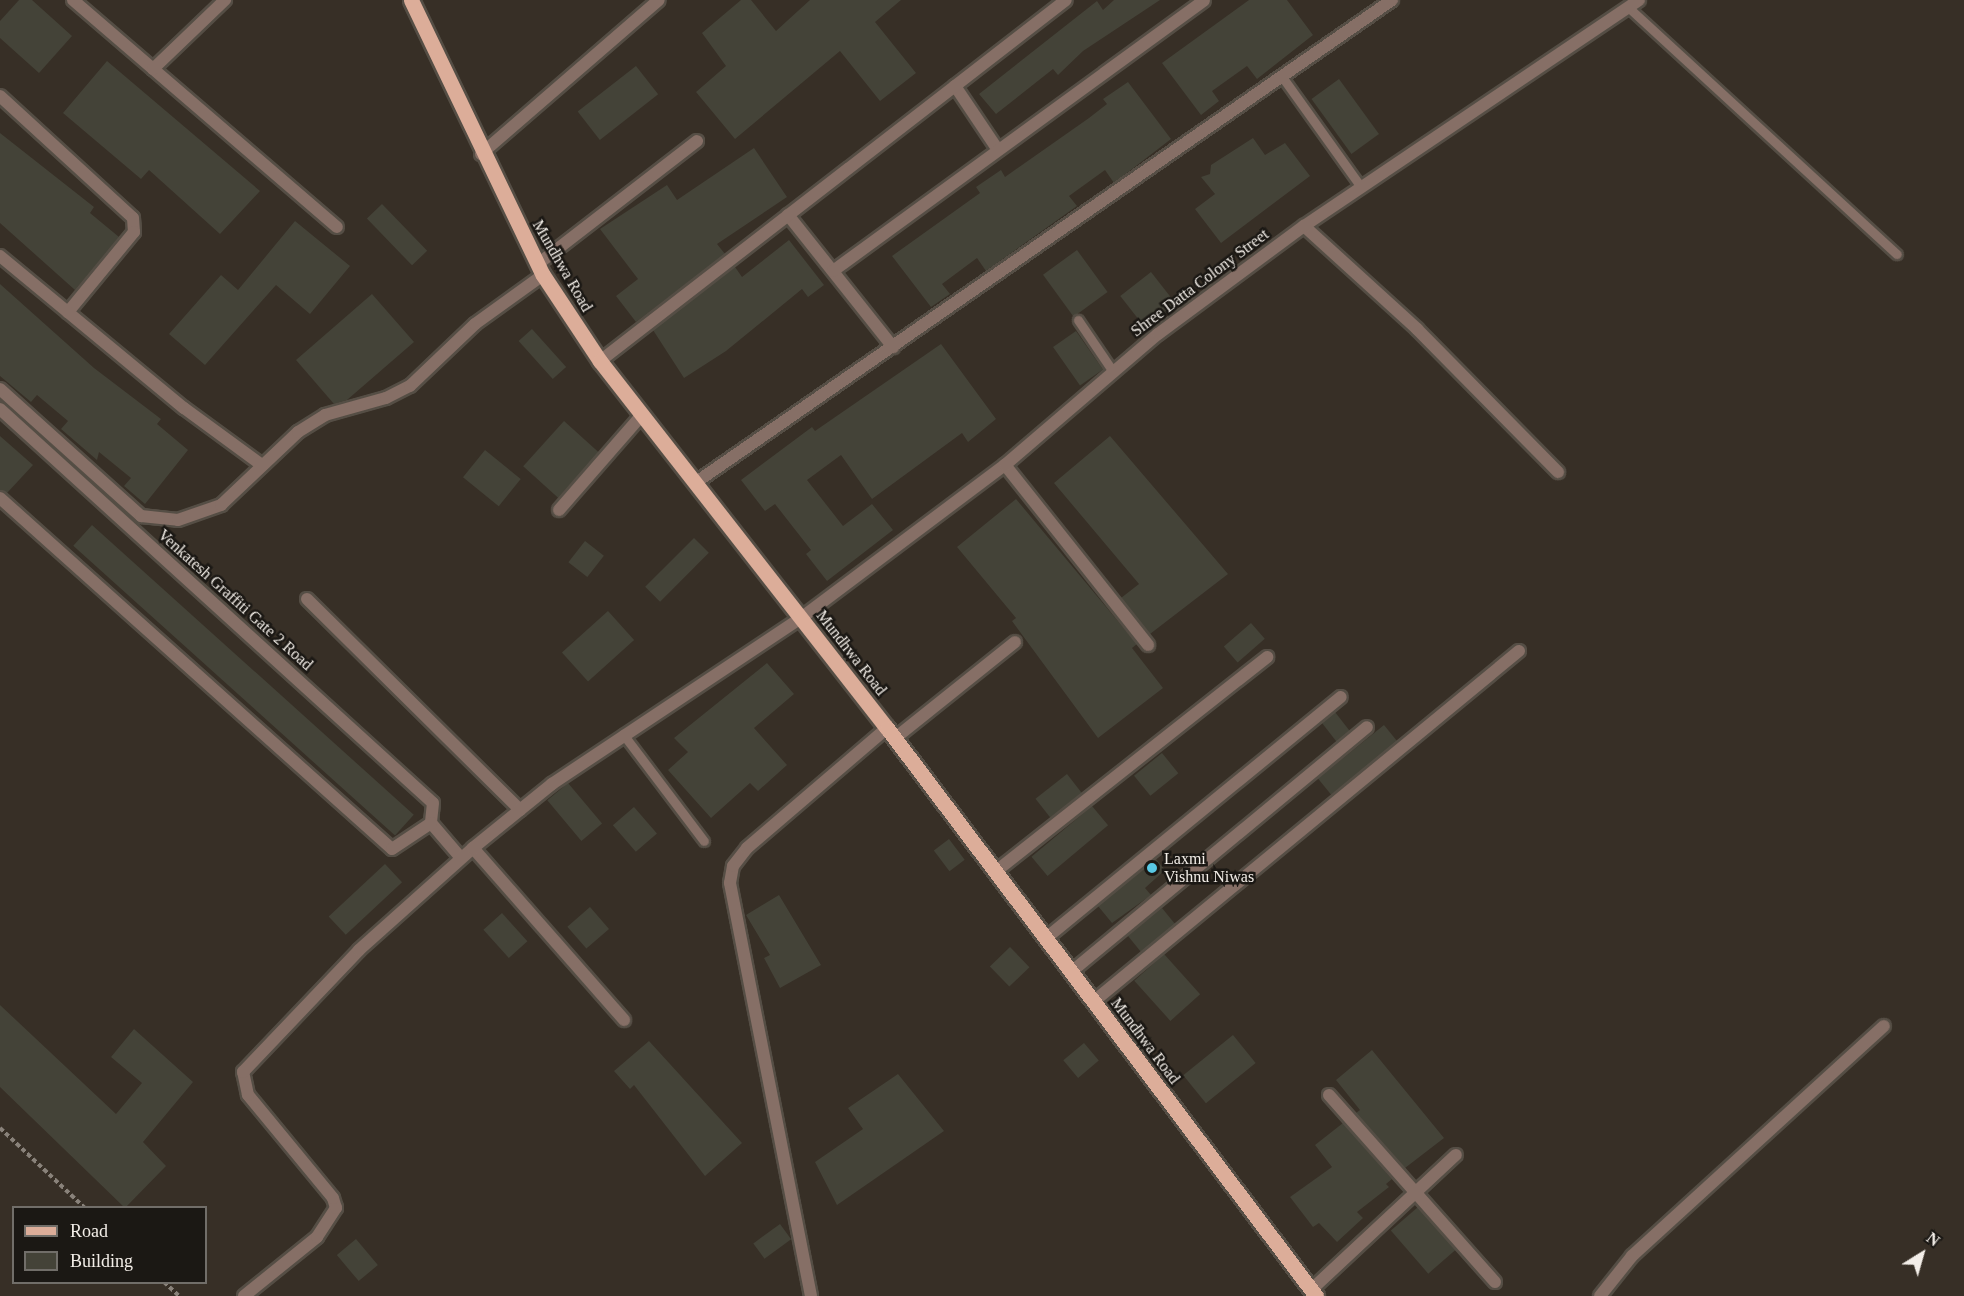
<!DOCTYPE html>
<html>
<head>
<meta charset="utf-8">
<style>
  body { margin:0 }
  #map { position:relative; width:1964px; height:1296px; overflow:hidden; background:#372f26; font-family:Georgia,serif }
  div>[style] { position:absolute }
  .building>* { inset:0; background:#444338; transform-origin:0 0 }
  .path>* { height:4px; margin-top:-2px; transform-origin:0; background:repeating-linear-gradient(90deg,#89827a 0 4.5px,transparent 0 7.5px) }
  .roads { filter:drop-shadow(2px 0 #554e45) drop-shadow(-2px 0 #554e45) drop-shadow(0 2px #554e45) drop-shadow(0 -2px #554e45) }
  .service>* { height:9px; margin:-4.5px; padding:0 4.5px; transform-origin:4.5px; border-radius:4.5px; background:#866f66 }
  .minor>* { height:12px; margin:-6px; padding:0 6px; transform-origin:6px; border-radius:6px; background:#866f66 }
  .tertiary>* { height:12px; margin:-6px; padding:0 6px; transform-origin:6px; border-radius:6px; background:#866f66 }
  .primary>* { height:15px; margin:-7.5px; padding:0 7.5px; transform-origin:7.5px; border-radius:7.5px; background:#dcad99 }
  .dots>* { width:16px; height:16px; translate:-50% -50%; box-sizing:border-box; border:3px solid #1b1814; border-radius:50% }
  span { translate:-50% -50%; white-space:nowrap; text-align:center; line-height:1.15; -webkit-text-stroke:5px #1b1814; paint-order:stroke }
  .street-label { font-size:16px; color:#f3eee8 }
  .poi-label { font-size:16px; color:#f3eee8 }
  .left { translate:0 -50%; text-align:left }
  .legend { position:absolute; left:12px; top:1206px; width:195px; height:78px; box-sizing:border-box; background:#1b1814; border:2px solid #716e69; margin:0; padding:8px 10px; list-style:none; font-size:18px; color:#f3eee8 }
  .legend li { display:flex; align-items:center; gap:12px; height:30px }
  .legend b { width:30px; border:2px solid #716e69 }
  .north { position:absolute; left:1892px; top:1224px; width:60px; height:60px; -webkit-text-stroke:4px #1b1814; paint-order:stroke; rotate:37deg; font-size:16px; font-weight:700; line-height:24px; text-align:center; color:#f3eee8 }
  .north::after { content:''; display:block; margin:auto; width:21px; height:27px; background:#f3eee8; clip-path:polygon(50% 0,100% 100%,50% 72%,0 100%) }
</style>
</head>
<body>
<div id="map">
  <div class="building">
    <i style="clip-path:polygon(19px 0,32px 0,72px 36px,39px 73px,0 38px,0 21px)"></i>
    <i style="clip-path:polygon(741px 0,751px 0,776px 31px,810px 0,901px 0,875px 22px,916px 73px,880px 101px,840px 51px,735px 139px,696px 92px,726px 66px,702px 33px)"></i>
    <i style="clip-path:polygon(1114px 0,1160px 0,1083px 51px,1058px 75px,1053px 69px,996px 114px,979px 94px,1097px 1px,1103px 10px)"></i>
    <i style="clip-path:polygon(1249px 0,1287px 0,1313px 35px,1257px 79px,1247px 66px,1212px 91px,1219px 101px,1201px 115px,1162px 63px)"></i>
    <i style="clip-path:polygon(107px 61px,260px 191px,220px 234px,149px 170px,141px 179px,63px 113px)"></i>
    <i style="left:636px;top:66px;width:36px;height:74px;rotate:52deg"></i>
    <i style="left:1339px;top:79px;width:68px;height:34px;rotate:54deg"></i>
    <i style="clip-path:polygon(1128px 82px,1171px 139px,1114px 183px,1105px 170px,1069px 196px,1077px 206px,986px 271px,977px 258px,942px 284px,950px 294px,931px 307px,892px 256px,980px 193px,976px 187px,1001px 170px,1005px 177px,1089px 118px,1107px 104px,1103px 99px)"></i>
    <i style="clip-path:polygon(0 133px,94px 207px,90px 213px,119px 237px,75px 290px,0 223px)"></i>
    <i style="clip-path:polygon(1253px 138px,1265px 155px,1285px 143px,1310px 176px,1221px 243px,1195px 209px,1215px 194px,1201px 177px,1210px 174px,1211px 165px)"></i>
    <i style="clip-path:polygon(754px 148px,787px 197px,717px 244px,725px 254px,636px 322px,616px 296px,638px 279px,600px 229px,667px 185px,677px 200px)"></i>
    <i style="left:382px;top:204px;width:65px;height:21px;rotate:46deg"></i>
    <i style="clip-path:polygon(295px 221px,350px 266px,310px 314px,276px 285px,205px 365px,169px 334px,221px 275px,238px 290px)"></i>
    <i style="clip-path:polygon(789px 240px,824px 285px,808px 297px,802px 289px,726px 351px,684px 378px,653px 330px,735px 267px,742px 277px)"></i>
    <i style="left:1077px;top:250px;width:52px;height:42px;rotate:54deg"></i>
    <i style="left:1151px;top:272px;width:42px;height:39px;rotate:52deg"></i>
    <i style="clip-path:polygon(0 284px,94px 368px,161px 419px,157px 424px,188px 450px,145px 504px,124px 486px,131px 478px,99px 452px,97px 460px,61px 429px,68px 421px,37px 395px,31px 402px,0 376px)"></i>
    <i style="clip-path:polygon(372px 294px,414px 342px,347px 400px,334px 404px,296px 360px)"></i>
    <i style="left:532px;top:329px;width:51px;height:18px;rotate:48deg"></i>
    <i style="left:1076px;top:331px;width:47px;height:28px;rotate:55deg"></i>
    <i style="clip-path:polygon(941px 344px,996px 419px,968px 442px,962px 433px,872px 499px,841px 455px,807px 480px,843px 526px,872px 504px,893px 530px,827px 581px,806px 554px,811px 550px,775px 504px,765px 511px,741px 480px,812px 427px,815px 431px)"></i>
    <i style="left:564px;top:421px;width:47px;height:61px;rotate:42deg"></i>
    <i style="clip-path:polygon(0 436px,33px 465px,7px 493px,0 490px)"></i>
    <i style="clip-path:polygon(1110px 436px,1228px 574px,1150px 634px,1121px 598px,1139px 584px,1054px 483px)"></i>
    <i style="left:485px;top:450px;width:46px;height:35px;rotate:39deg"></i>
    <i style="clip-path:polygon(1016px 499px,1137px 644px,1132px 648px,1163px 688px,1098px 738px,1012px 621px,1016px 618px,957px 547px)"></i>
    <i style="left:92px;top:525px;width:433px;height:28px;rotate:42deg"></i>
    <i style="left:694px;top:538px;width:21px;height:69px;rotate:45deg"></i>
    <i style="left:585px;top:541px;width:24px;height:27px;rotate:38deg"></i>
    <i style="left:608px;top:611px;width:39px;height:62px;rotate:48deg"></i>
    <i style="left:1251px;top:623px;width:21px;height:36px;rotate:49deg"></i>
    <i style="clip-path:polygon(767px 663px,794px 694px,754px 728px,787px 765px,758px 791px,750px 783px,711px 818px,668px 770px,688px 752px,674px 738px)"></i>
    <i style="left:1335px;top:712px;width:24px;height:17px;rotate:52deg"></i>
    <i style="left:1384px;top:725px;width:21px;height:85px;rotate:51deg"></i>
    <i style="left:1162px;top:753px;width:26px;height:36px;rotate:51deg"></i>
    <i style="left:1067px;top:774px;width:24px;height:40px;rotate:52deg"></i>
    <i style="left:568px;top:783px;width:53px;height:27px;rotate:50deg"></i>
    <i style="left:1092px;top:806px;width:25px;height:79px;rotate:50deg"></i>
    <i style="left:634px;top:807px;width:35px;height:28px;rotate:49deg"></i>
    <i style="left:949px;top:839px;width:26px;height:19px;rotate:53deg"></i>
    <i style="clip-path:polygon(1156px 859px,1165px 870px,1145px 888px,1151px 895px,1112px 923px,1098px 906px)"></i>
    <i style="left:385px;top:864px;width:25px;height:77px;rotate:47deg"></i>
    <i style="clip-path:polygon(779px 895px,821px 965px,780px 988px,764px 958px,770px 955px,746px 915px)"></i>
    <i style="left:590px;top:907px;width:29px;height:30px;rotate:49deg"></i>
    <i style="left:1162px;top:908px;width:21px;height:44px;rotate:51deg"></i>
    <i style="left:502px;top:913px;width:38px;height:25px;rotate:48deg"></i>
    <i style="left:1010px;top:947px;width:28px;height:28px;rotate:46deg"></i>
    <i style="left:1164px;top:954px;width:54px;height:40px;rotate:48deg"></i>
    <i style="clip-path:polygon(0 1005px,116px 1114px,142px 1083px,111px 1057px,134px 1029px,193px 1082px,143px 1142px,166px 1166px,125px 1208px,0 1087px)"></i>
    <i style="left:1233px;top:1035px;width:36px;height:64px;rotate:51deg"></i>
    <i style="clip-path:polygon(649px 1041px,742px 1143px,705px 1176px,634px 1085px,630px 1089px,614px 1071px)"></i>
    <i style="left:1084px;top:1043px;width:23px;height:27px;rotate:50deg"></i>
    <i style="clip-path:polygon(1372px 1050px,1444px 1138px,1405px 1168px,1356px 1113px,1360px 1110px,1336px 1080px)"></i>
    <i style="clip-path:polygon(898px 1074px,944px 1131px,837px 1205px,815px 1162px,863px 1129px,848px 1108px)"></i>
    <i style="clip-path:polygon(1343px 1123px,1392px 1179px,1386px 1184px,1389px 1187px,1357px 1212px,1363px 1218px,1337px 1242px,1319px 1223px,1313px 1227px,1290px 1197px,1332px 1167px,1315px 1145px)"></i>
    <i style="left:1418px;top:1207px;width:57px;height:36px;rotate:49deg"></i>
    <i style="left:780px;top:1224px;width:19px;height:33px;rotate:54deg"></i>
    <i style="left:356px;top:1239px;width:34px;height:25px;rotate:50deg"></i>
  </div>
  <div class="path">
    <i style="left:0;top:1128px;width:117px;rotate:43.3deg"></i>
    <i style="left:164px;top:1282px;width:21px;rotate:43deg"></i>
  </div>
  <div class="roads">
    <div class="service">
      <i style="left:1628px;top:7px;width:365px;rotate:42.6deg"></i>
      <i style="left:1283px;top:78px;width:134px;rotate:54.4deg"></i>
      <i style="left:1078px;top:320px;width:60px;rotate:55.8deg"></i>
      <i style="left:623px;top:734px;width:134px;rotate:52.9deg"></i>
    </div>
    <div class="minor">
      <i style="left:73px;top:0;width:348px;rotate:40.7deg"></i>
      <i style="left:153px;top:69px;width:100px;rotate:-43.8deg"></i>
      <i style="left:955px;top:86px;width:77px;rotate:56.1deg"></i>
      <i style="left:0;top:96px;width:180px;rotate:42.5deg"></i>
      <i style="left:133px;top:218px;width:14px;rotate:86deg"></i>
      <i style="left:134px;top:232px;width:104px;rotate:129.5deg"></i>
      <i style="left:481px;top:154px;width:235px;rotate:-40.9deg"></i>
      <i style="left:788px;top:215px;width:169px;rotate:51.5deg"></i>
      <i style="left:1304px;top:226px;width:153px;rotate:42.3deg"></i>
      <i style="left:1417px;top:329px;width:201px;rotate:45.4deg"></i>
      <i style="left:0;top:256px;width:239px;rotate:39.6deg"></i>
      <i style="left:184px;top:408px;width:97px;rotate:36.2deg"></i>
      <i style="left:538px;top:264px;width:201px;rotate:-37.7deg"></i>
      <i style="left:833px;top:271px;width:459px;rotate:-36.1deg"></i>
      <i style="left:600px;top:361px;width:589px;rotate:-37.76deg"></i>
      <i style="left:0;top:389px;width:190px;rotate:42deg"></i>
      <i style="left:141px;top:516px;width:37px;rotate:6deg"></i>
      <i style="left:178px;top:520px;width:46px;rotate:-19.2deg"></i>
      <i style="left:221px;top:505px;width:106px;rotate:-43.5deg"></i>
      <i style="left:298px;top:432px;width:32px;rotate:-32deg"></i>
      <i style="left:325px;top:415px;width:63px;rotate:-15.6deg"></i>
      <i style="left:386px;top:398px;width:27px;rotate:-27deg"></i>
      <i style="left:410px;top:386px;width:90px;rotate:-43.6deg"></i>
      <i style="left:475px;top:324px;width:84px;rotate:-35.8deg"></i>
      <i style="left:0;top:409px;width:585px;rotate:42.3deg"></i>
      <i style="left:433px;top:803px;width:20px;rotate:96deg"></i>
      <i style="left:431px;top:823px;width:46px;rotate:49.4deg"></i>
      <i style="left:1005px;top:465px;width:230px;rotate:51.5deg"></i>
      <i style="left:695px;top:483px;width:848px;rotate:-34.72deg"></i>
      <i style="left:0;top:498px;width:526px;rotate:41.84deg"></i>
      <i style="left:392px;top:849px;width:47px;rotate:-33.7deg"></i>
      <i style="left:559px;top:510px;width:126px;rotate:-48.9deg"></i>
      <i style="left:307px;top:599px;width:300px;rotate:44.7deg"></i>
      <i style="left:894px;top:739px;width:155px;rotate:-38.7deg"></i>
      <i style="left:473px;top:848px;width:229px;rotate:48.7deg"></i>
      <i style="left:995px;top:872px;width:347px;rotate:-38.3deg"></i>
      <i style="left:1045px;top:939px;width:382px;rotate:-39.3deg"></i>
      <i style="left:1071px;top:972px;width:384px;rotate:-39.6deg"></i>
      <i style="left:1093px;top:1002px;width:552px;rotate:-39.49deg"></i>
      <i style="left:1329px;top:1095px;width:250px;rotate:48.4deg"></i>
      <i style="left:1311px;top:1290px;width:198px;rotate:-43deg"></i>
      <i style="left:811px;top:1296px;width:421px;rotate:-101.1deg"></i>
      <i style="left:730px;top:883px;width:17px;rotate:-80deg"></i>
      <i style="left:733px;top:866px;width:23px;rotate:-52deg"></i>
      <i style="left:747px;top:848px;width:184px;rotate:-40.6deg"></i>
      <i style="left:1600px;top:1296px;width:51px;rotate:-51.3deg"></i>
      <i style="left:1632px;top:1256px;width:341px;rotate:-42.4deg"></i>
    </div>
    <div class="tertiary">
      <i style="left:244px;top:1296px;width:94px;rotate:-38.9deg"></i>
      <i style="left:317px;top:1237px;width:35px;rotate:-57deg"></i>
      <i style="left:336px;top:1208px;width:10px;rotate:-107deg"></i>
      <i style="left:333px;top:1198px;width:134px;rotate:-129.5deg"></i>
      <i style="left:248px;top:1095px;width:24px;rotate:-102deg"></i>
      <i style="left:243px;top:1072px;width:168px;rotate:-46.4deg"></i>
      <i style="left:359px;top:950px;width:153px;rotate:-41.8deg"></i>
      <i style="left:473px;top:848px;width:102px;rotate:-39deg"></i>
      <i style="left:552px;top:784px;width:299px;rotate:-33.7deg"></i>
      <i style="left:801px;top:618px;width:255px;rotate:-36.9deg"></i>
      <i style="left:1005px;top:465px;width:201px;rotate:-40.6deg"></i>
      <i style="left:1158px;top:334px;width:182px;rotate:-36.5deg"></i>
      <i style="left:1304px;top:226px;width:404px;rotate:-34deg"></i>
    </div>
    <div class="primary">
      <i style="left:411px;top:0;width:305px;rotate:64.4deg"></i>
      <i style="left:543px;top:275px;width:103px;rotate:56.5deg"></i>
      <i style="left:600px;top:361px;width:466px;rotate:52deg"></i>
      <i style="left:887px;top:728px;width:712px;rotate:52.94deg"></i>
    </div>
  </div>
  <div class="dots">
    <i style="left:1152px;top:868px;background:#59c8e4"></i>
  </div>
  <div class="street-label">
    <span style="left:562px;top:266px;rotate:60deg">Mundhwa Road</span>
    <span style="left:1200px;top:283px;rotate:-37deg">Shree Datta Colony Street</span>
    <span style="left:235px;top:600px;rotate:42deg">Venkatesh Graffiti Gate 2 Road</span>
    <span style="left:851px;top:653px;rotate:52deg">Mundhwa Road</span>
    <span style="left:1145px;top:1041px;rotate:53deg">Mundhwa Road</span>
  </div>
  <div class="poi-label">
    <span class="left" style="left:1164px;top:868px">Laxmi<br>Vishnu Niwas</span>
  </div>
  <ul class="legend">
  <li><b style="height:8px;background:#dcad99"></b>Road</li>
  <li><b style="height:16px;background:#444338"></b>Building</li>
  </ul>
  <div class="north">N</div>
</div>
</body>
</html>
